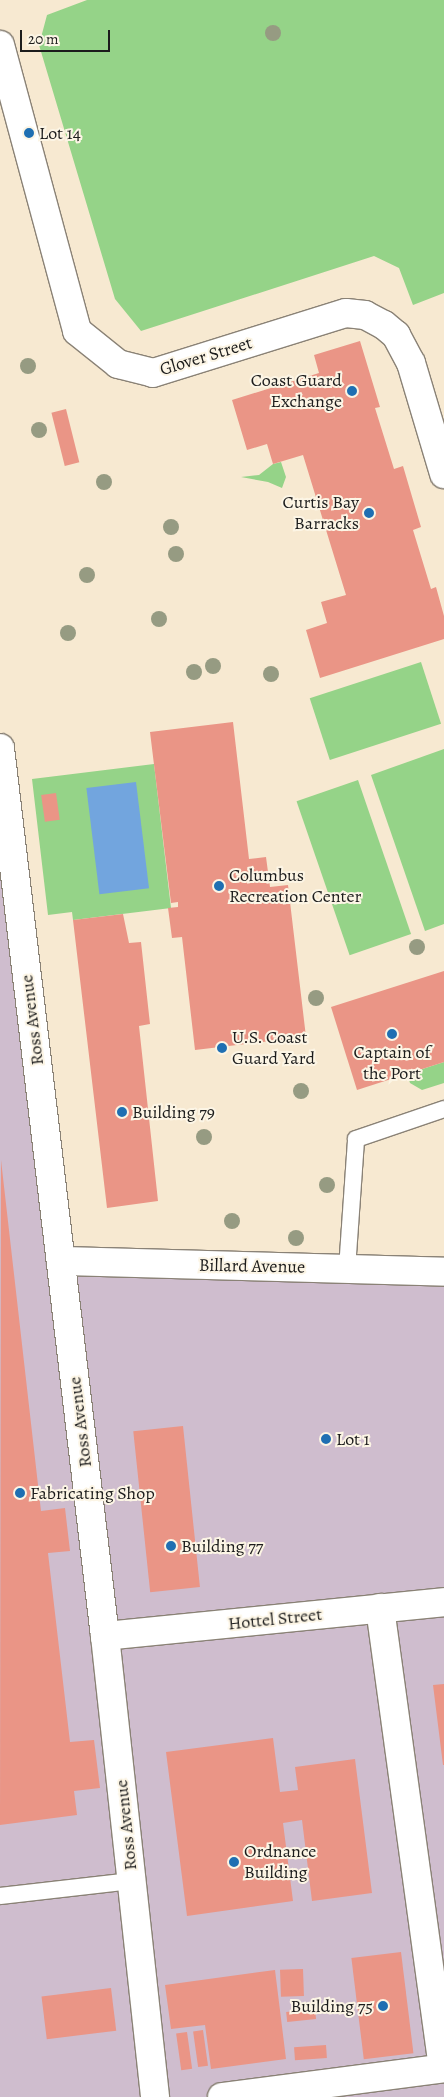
<!DOCTYPE html>
<html>
<head>
<meta charset="utf-8">
<style>
  body { margin:0 }
  #map { position:relative; width:444px; height:2097px; overflow:hidden; background:#f7e9d1; font-family:Alegreya,serif }
  div>[style] { position:absolute }
  .industrial>* { inset:0; background:#cfbdce }
  .green>* { inset:0; background:#95d388; transform-origin:0 0 }
  .water>* { inset:0; background:#72a5de; transform-origin:0 0 }
  .building>* { inset:0; background:#ea9586; transform-origin:0 0 }
  .roads { filter:drop-shadow(1px 0 #8a8276) drop-shadow(-1px 0 #8a8276) drop-shadow(0 1px #8a8276) drop-shadow(0 -1px #8a8276) }
  .service>* { height:16px; margin:-8px; padding:0 8px; transform-origin:8px; border-radius:8px; background:#fff }
  .minor>* { height:28px; margin:-14px; padding:0 14px; transform-origin:14px; border-radius:14px; background:#fff }
  .trees>* { width:16px; height:16px; margin:-8px; border-radius:50%; background:#969b82 }
  .dots>* { width:14px; height:14px; translate:-50% -50%; box-sizing:border-box; border:2px solid #fcf5e5; border-radius:50% }
  span { translate:-50% -50%; white-space:nowrap; text-align:center; line-height:1.15; -webkit-text-stroke:4px #fcf5e5; paint-order:stroke }
  .poi-label { font-size:18px; color:#1c1c1c }
  .left { translate:0 -50%; text-align:left }
  .right { translate:-100% -50%; text-align:right }
  .street-label { font-size:18px; color:#1c1c1c }
  .scale { position:absolute; left:20px; top:30px; width:90px; height:22px; box-sizing:border-box; border:2px solid #1c1c1c; border-top:0; padding-left:6px; font-size:15px; line-height:18px; white-space:nowrap; color:#1c1c1c; -webkit-text-stroke:4px #fcf5e5; paint-order:stroke }
</style>
</head>
<body>
<div id="map">
  <div class="industrial">
    <i style="clip-path:polygon(0 748px,61px 1261px,444px 1273px,444px 2097px,0 2097px)"></i>
  </div>
  <div class="green">
    <i style="clip-path:polygon(87px 0,444px 0,444px 293px,413px 305px,399px 268px,374px 256px,141px 331px,115px 299px,39px 45px,47px 15px)"></i>
    <i style="clip-path:polygon(281px 462px,286px 477px,282px 488px,268px 482px,241px 477px,259px 475px,273px 464px)"></i>
    <i style="left:421px;top:662px;width:65px;height:117px;rotate:72deg"></i>
    <i style="clip-path:polygon(444px 749px,444px 924px,425px 931px,371px 775px)"></i>
    <i style="clip-path:polygon(154px 764px,171px 908px,73px 920px,72px 912px,48px 915px,32px 779px)"></i>
    <i style="left:358px;top:780px;width:163px;height:65px;rotate:71deg"></i>
    <i style="clip-path:polygon(444px 1062px,444px 1083px,422px 1090px,410px 1083px,407px 1074px)"></i>
  </div>
  <div class="water">
    <i style="left:136px;top:782px;width:107px;height:50px;rotate:83deg"></i>
  </div>
  <div class="building">
    <i style="clip-path:polygon(360px 341px,380px 407px,375px 408px,394px 469px,403px 466px,421px 527px,413px 530px,431px 589px,436px 587px,444px 616px,444px 639px,320px 678px,306px 630px,327px 623px,321px 602px,346px 595px,303px 455px,273px 464px,267px 444px,247px 450px,232px 400px,319px 373px,314px 355px)"></i>
    <i style="left:66px;top:409px;width:55px;height:15px;rotate:76deg"></i>
    <i style="clip-path:polygon(233px 722px,249px 859px,266px 857px,270px 887px,288px 885px,306px 1037px,195px 1050px,182px 937px,172px 938px,168px 908px,178px 907px,178px 902px,171px 903px,150px 732px)"></i>
    <i style="left:56px;top:793px;width:27px;height:15px;rotate:82deg"></i>
    <i style="clip-path:polygon(123px 914px,129px 943px,141px 942px,150px 1024px,139px 1026px,158px 1201px,107px 1208px,73px 920px)"></i>
    <i style="clip-path:polygon(444px 971px,444px 1062px,357px 1090px,331px 1007px)"></i>
    <i style="clip-path:polygon(1px 1160px,41px 1511px,65px 1508px,70px 1551px,48px 1553px,70px 1742px,94px 1740px,100px 1788px,74px 1791px,77px 1815px,0 1825px)"></i>
    <i style="left:183px;top:1426px;width:162px;height:50px;rotate:84deg"></i>
    <i style="clip-path:polygon(444px 1684px,444px 1765px,443px 1765px,433px 1685px)"></i>
    <i style="clip-path:polygon(273px 1738px,280px 1792px,298px 1790px,295px 1767px,355px 1759px,372px 1893px,312px 1901px,302px 1820px,283px 1823px,293px 1901px,187px 1916px,166px 1752px)"></i>
    <i style="left:401px;top:1952px;width:102px;height:50px;rotate:83deg"></i>
    <i style="left:303px;top:1969px;width:27px;height:23px;rotate:88deg"></i>
    <i style="clip-path:polygon(275px 1970px,286px 2059px,211px 2069px,205px 2025px,171px 2029px,165px 1985px)"></i>
    <i style="left:111px;top:1988px;width:43px;height:70px;rotate:83deg"></i>
    <i style="left:315px;top:2009px;width:10px;height:29px;rotate:84deg"></i>
    <i style="left:203px;top:2030px;width:36px;height:10px;rotate:82deg"></i>
    <i style="left:187px;top:2032px;width:37px;height:11px;rotate:82deg"></i>
    <i style="left:326px;top:2045px;width:13px;height:32px;rotate:86deg"></i>
  </div>
  <div class="roads">
    <div class="service">
      <i style="left:347px;top:1269px;width:130px;rotate:-86deg"></i>
      <i style="left:356px;top:1139px;width:93px;rotate:-18.8deg"></i>
      <i style="left:0;top:1896px;width:133px;rotate:-6.5deg"></i>
    </div>
    <div class="minor">
      <i style="left:0;top:45px;width:296px;rotate:74.9deg"></i>
      <i style="left:77px;top:331px;width:53px;rotate:38.8deg"></i>
      <i style="left:118px;top:364px;width:36px;rotate:14deg"></i>
      <i style="left:153px;top:373px;width:202px;rotate:-17.3deg"></i>
      <i style="left:346px;top:313px;width:19px;rotate:6deg"></i>
      <i style="left:365px;top:315px;width:21px;rotate:28deg"></i>
      <i style="left:384px;top:325px;width:16px;rotate:40deg"></i>
      <i style="left:396px;top:335px;width:32px;rotate:62deg"></i>
      <i style="left:411px;top:363px;width:116px;rotate:73.4deg"></i>
      <i style="left:0;top:748px;width:894px;rotate:83.26deg"></i>
      <i style="left:105px;top:1636px;width:464px;rotate:83.8deg"></i>
      <i style="left:61px;top:1261px;width:383px;rotate:1.6deg"></i>
      <i style="left:380px;top:1608px;width:464px;rotate:82.2deg"></i>
      <i style="left:105px;top:1636px;width:341px;rotate:-5.7deg"></i>
      <i style="left:222px;top:2097px;width:224px;rotate:-7.4deg"></i>
    </div>
  </div>
  <div class="trees">
    <i style="left:273px;top:33px"></i>
    <i style="left:28px;top:366px"></i>
    <i style="left:39px;top:430px"></i>
    <i style="left:104px;top:482px"></i>
    <i style="left:171px;top:527px"></i>
    <i style="left:176px;top:554px"></i>
    <i style="left:87px;top:575px"></i>
    <i style="left:159px;top:619px"></i>
    <i style="left:68px;top:633px"></i>
    <i style="left:213px;top:666px"></i>
    <i style="left:194px;top:672px"></i>
    <i style="left:271px;top:674px"></i>
    <i style="left:417px;top:947px"></i>
    <i style="left:316px;top:998px"></i>
    <i style="left:301px;top:1091px"></i>
    <i style="left:204px;top:1137px"></i>
    <i style="left:327px;top:1185px"></i>
    <i style="left:232px;top:1221px"></i>
    <i style="left:296px;top:1238px"></i>
  </div>
  <div class="dots">
    <i style="left:29px;top:133px;background:#1f6fb2"></i>
    <i style="left:352px;top:391px;background:#1f6fb2"></i>
    <i style="left:369px;top:513px;background:#1f6fb2"></i>
    <i style="left:219px;top:886px;background:#1f6fb2"></i>
    <i style="left:392px;top:1034px;background:#1f6fb2"></i>
    <i style="left:222px;top:1048px;background:#1f6fb2"></i>
    <i style="left:122px;top:1112px;background:#1f6fb2"></i>
    <i style="left:326px;top:1439px;background:#1f6fb2"></i>
    <i style="left:20px;top:1493px;background:#1f6fb2"></i>
    <i style="left:171px;top:1546px;background:#1f6fb2"></i>
    <i style="left:234px;top:1862px;background:#1f6fb2"></i>
    <i style="left:383px;top:2006px;background:#1f6fb2"></i>
  </div>
  <div class="poi-label">
    <span class="left" style="left:39px;top:133px">Lot 14</span>
    <span class="right" style="left:342px;top:391px">Coast Guard<br>Exchange</span>
    <span class="right" style="left:359px;top:513px">Curtis Bay<br>Barracks</span>
    <span class="left" style="left:229px;top:886px">Columbus<br>Recreation Center</span>
    <span class="left" style="left:232px;top:1048px">U.S. Coast<br>Guard Yard</span>
    <span style="left:392px;top:1063px">Captain of<br>the Port</span>
    <span class="left" style="left:132px;top:1112px">Building 79</span>
    <span class="left" style="left:336px;top:1439px">Lot 1</span>
    <span class="left" style="left:30px;top:1493px">Fabricating Shop</span>
    <span class="left" style="left:181px;top:1546px">Building 77</span>
    <span class="left" style="left:244px;top:1862px">Ordnance<br>Building</span>
    <span class="right" style="left:373px;top:2006px">Building 75</span>
  </div>
  <div class="street-label">
    <span style="left:206px;top:356px;rotate:-17deg">Glover Street</span>
    <span style="left:32px;top:1020px;rotate:-97deg">Ross Avenue</span>
    <span style="left:252px;top:1266px;rotate:1deg">Billard Avenue</span>
    <span style="left:80px;top:1422px;rotate:-97deg">Ross Avenue</span>
    <span style="left:275px;top:1619px;rotate:-6deg">Hottel Street</span>
    <span style="left:126px;top:1825px;rotate:-96deg">Ross Avenue</span>
  </div>
  <div class="scale">20 m</div>
</div>
</body>
</html>
